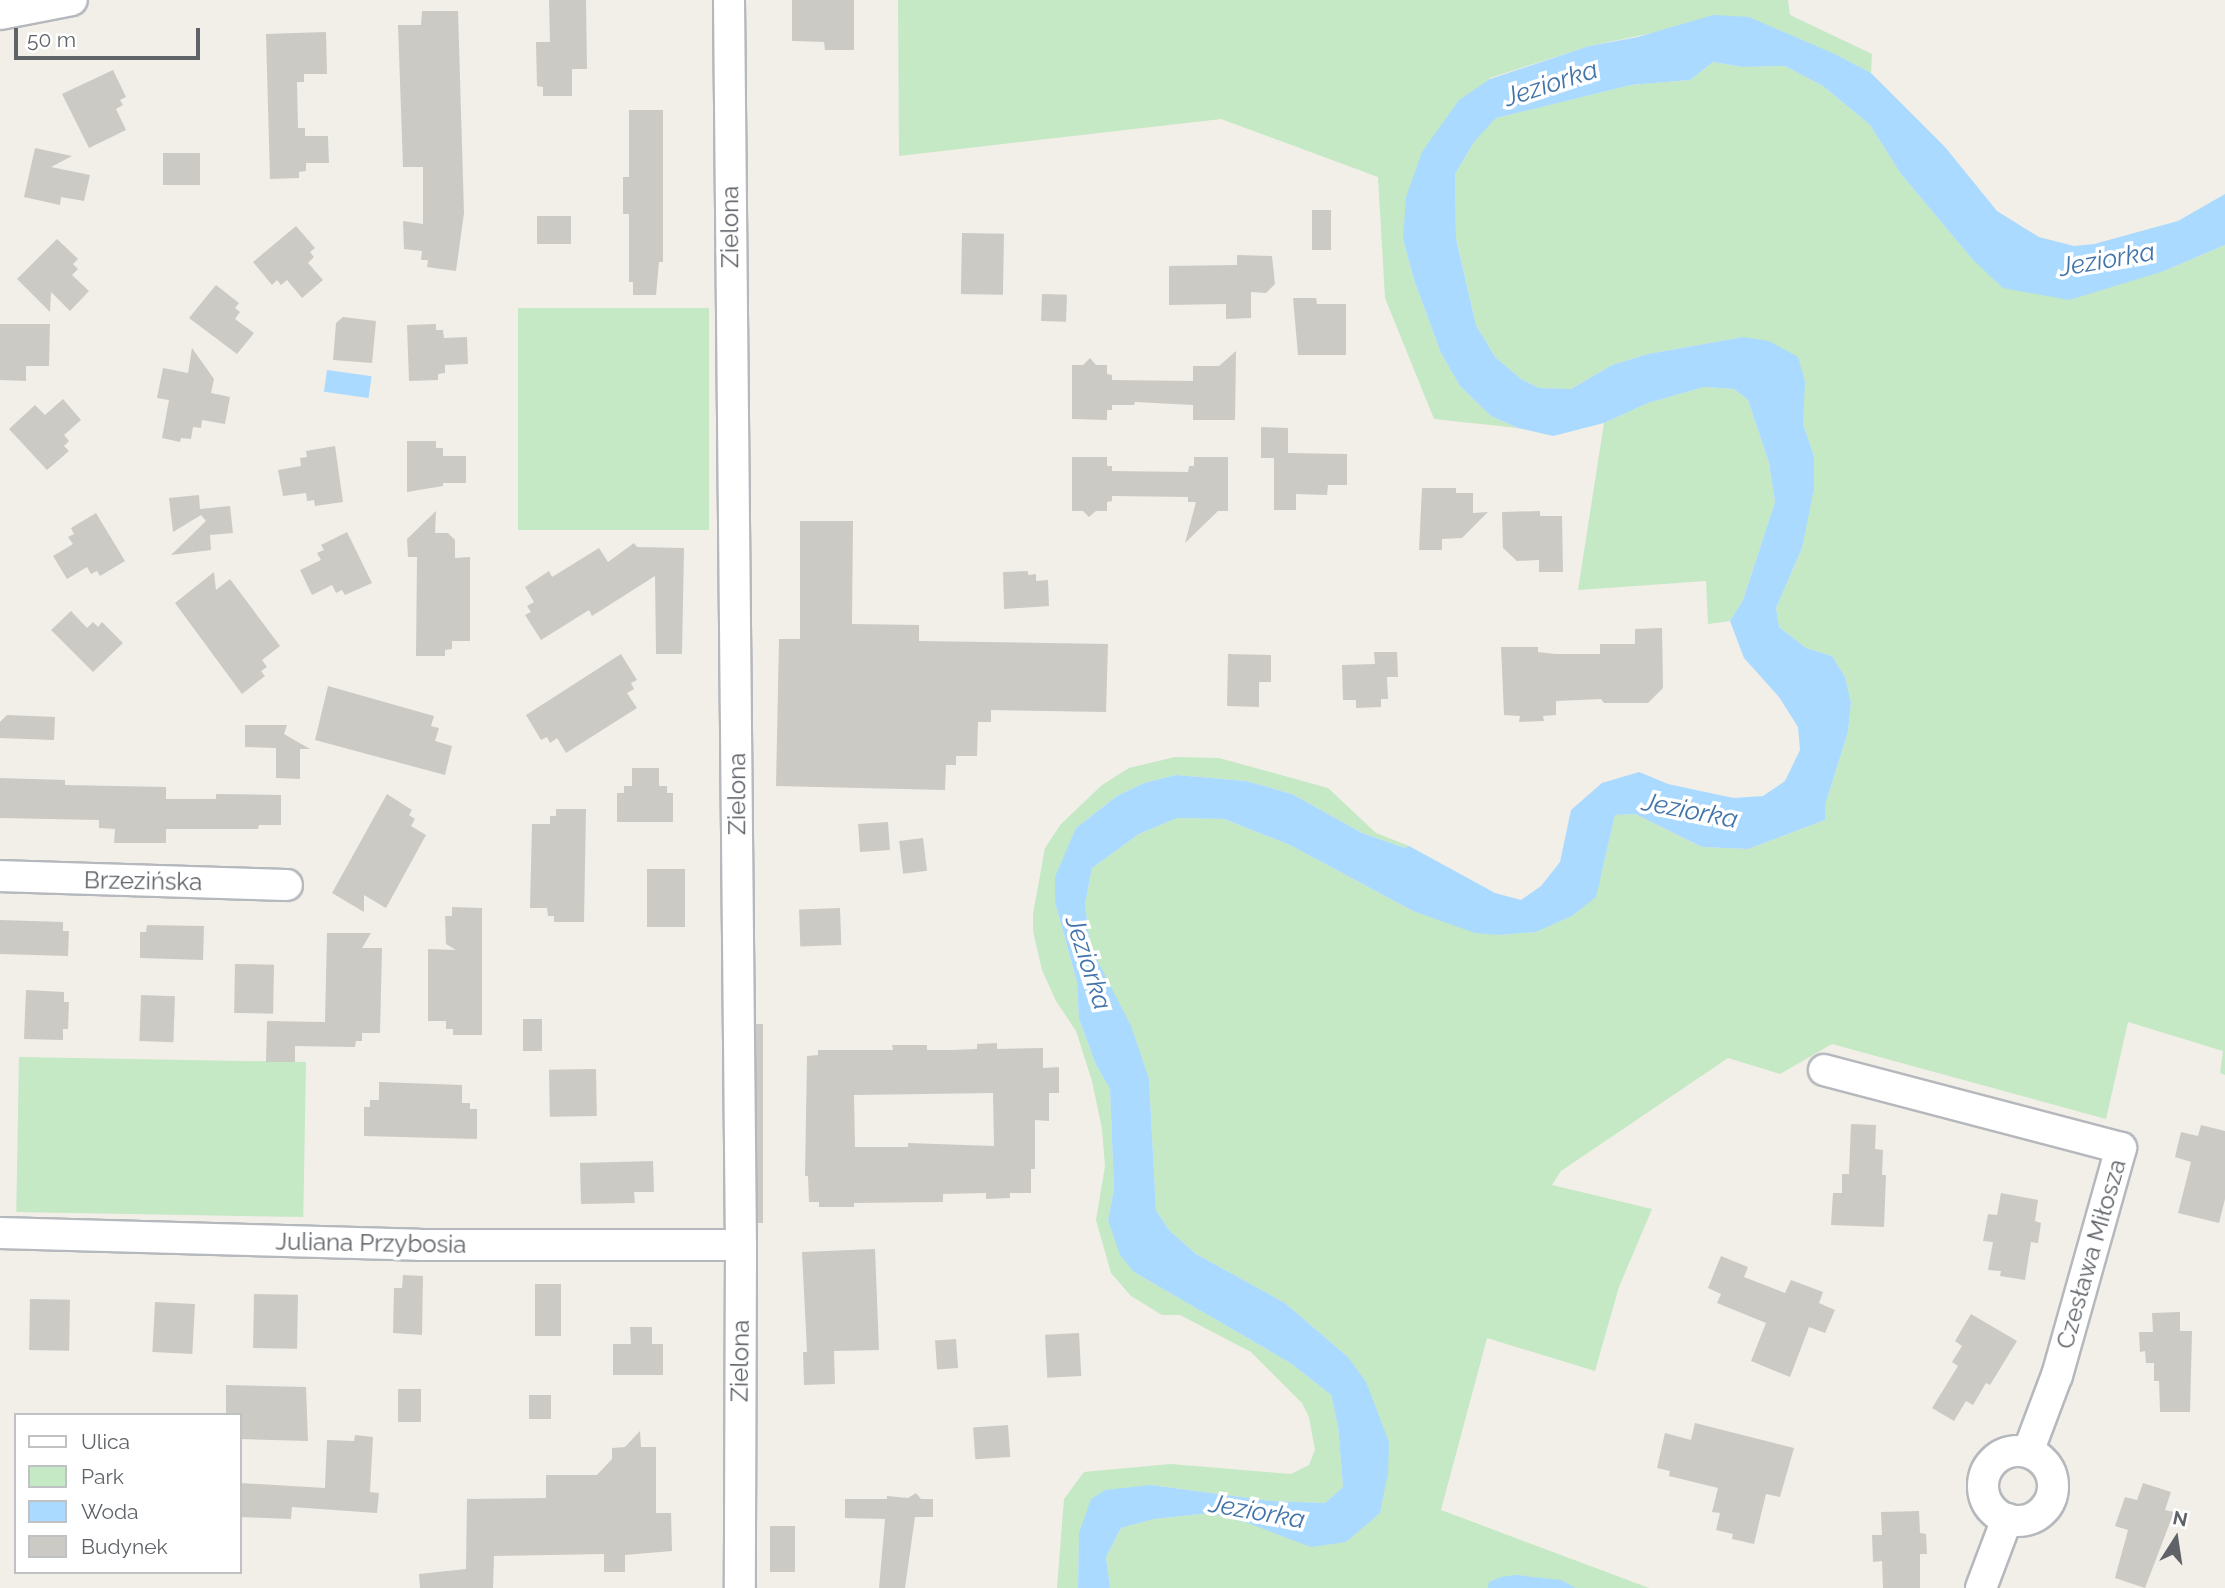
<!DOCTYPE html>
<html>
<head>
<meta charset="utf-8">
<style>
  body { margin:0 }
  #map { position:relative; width:2225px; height:1588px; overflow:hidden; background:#f1efe8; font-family:Raleway,sans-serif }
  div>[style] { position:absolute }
  .green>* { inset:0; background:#c5e8c5; transform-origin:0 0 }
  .water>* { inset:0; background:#aadaff; transform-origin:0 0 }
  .building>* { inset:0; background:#cccac5; transform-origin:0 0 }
  .roads { filter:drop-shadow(2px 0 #b5b8bc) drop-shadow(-2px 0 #b5b8bc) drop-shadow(0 2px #b5b8bc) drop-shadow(0 -2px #b5b8bc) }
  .street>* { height:30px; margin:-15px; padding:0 15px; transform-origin:15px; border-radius:15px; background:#fff }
  .street>.ring { margin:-15px; padding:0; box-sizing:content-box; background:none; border:30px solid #fff; border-radius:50% }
  span { translate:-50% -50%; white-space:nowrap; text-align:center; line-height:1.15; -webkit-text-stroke:7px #fff; paint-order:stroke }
  .street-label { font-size:24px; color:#5f6368 }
  .water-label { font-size:26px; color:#4174aa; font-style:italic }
  .legend { position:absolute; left:14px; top:1413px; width:228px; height:161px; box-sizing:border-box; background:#fff; border:2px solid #bfc1c3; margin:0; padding:9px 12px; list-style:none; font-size:21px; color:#5f6368 }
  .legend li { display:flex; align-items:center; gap:14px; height:35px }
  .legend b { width:35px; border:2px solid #bfc1c3 }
  .north { position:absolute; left:2141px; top:1504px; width:70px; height:70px; -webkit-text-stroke:5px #fff; paint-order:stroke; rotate:12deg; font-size:19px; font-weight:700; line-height:28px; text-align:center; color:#5f6368 }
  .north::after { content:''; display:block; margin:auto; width:24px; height:32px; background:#5f6368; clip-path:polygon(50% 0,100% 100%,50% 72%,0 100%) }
  .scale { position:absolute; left:14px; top:28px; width:186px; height:32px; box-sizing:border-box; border:4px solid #5f6368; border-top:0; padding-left:9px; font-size:21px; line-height:24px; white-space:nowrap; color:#5f6368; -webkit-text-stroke:5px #fff; paint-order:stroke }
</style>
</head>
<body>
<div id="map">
  <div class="green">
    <i style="clip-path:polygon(898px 0,1788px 0,1790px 15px,1872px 54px,1871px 73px,1837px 55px,1672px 29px,1589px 46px,1490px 78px,1403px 239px,1414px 280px,1441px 353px,1460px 386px,1491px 416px,1518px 428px,1434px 419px,1385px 298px,1378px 177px,1221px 119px,899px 156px)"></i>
    <i style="clip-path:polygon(1713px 62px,1743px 67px,1785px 66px,1823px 86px,1870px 125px,1901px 174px,1973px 260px,2164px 271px,2225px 245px,2225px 1075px,2220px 1073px,2223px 1051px,2128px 1022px,2106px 1119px,1832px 1044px,1780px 1074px,1728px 1058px,1561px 1171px,1552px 1185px,1652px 1209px,1619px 1287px,1595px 1371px,1487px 1338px,1441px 1510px,1649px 1588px,1110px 1588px,1106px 1557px,1121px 1528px,1154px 1519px,1210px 1513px,1346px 1542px,1348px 1357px,1285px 1303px,1196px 1254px,1169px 1230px,1156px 1210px,1149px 1079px,1090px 946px,1085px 904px,1092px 868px,1139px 834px,1177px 818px,1224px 819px,1290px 845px,1413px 911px,1500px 935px,1536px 932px,1572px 916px,1601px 875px,1615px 815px,1635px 814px,1702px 847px,1748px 849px,1825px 820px,1826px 802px,1848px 732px,1851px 702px,1845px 677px,1832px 656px,1806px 648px,1779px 627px,1776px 608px,1802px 548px,1814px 456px,1803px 424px,1802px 406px,1743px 337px,1648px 354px,1612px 365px,1571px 389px,1539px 388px,1521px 379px,1495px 357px,1476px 325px,1456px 237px,1455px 174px,1474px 142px,1495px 118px,1631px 85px,1690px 80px)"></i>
    <i style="left:709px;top:308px;width:222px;height:191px;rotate:90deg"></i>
    <i style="clip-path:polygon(1704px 387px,1734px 389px,1748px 400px,1769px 463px,1775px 502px,1743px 600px,1730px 621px,1708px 624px,1706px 581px,1578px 590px,1604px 423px,1648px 403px)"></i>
    <i style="clip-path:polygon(1175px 757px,1219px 758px,1328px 788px,1376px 833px,1409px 846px,1405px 848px,1362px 833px,1292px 794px,1246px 781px,1176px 775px,1144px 783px,1117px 796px,1076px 828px,1055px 902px,1077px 982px,1079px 1019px,1096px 1065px,1110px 1089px,1114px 1189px,1108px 1220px,1134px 1272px,1292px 1364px,1331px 1395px,1338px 1425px,1343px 1487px,1325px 1503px,1271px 1501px,1151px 1485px,1079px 1533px,1078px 1588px,1057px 1588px,1064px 1499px,1084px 1472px,1171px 1464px,1291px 1474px,1309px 1465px,1315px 1450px,1309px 1417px,1302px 1403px,1251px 1352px,1180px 1315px,1162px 1315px,1131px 1296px,1111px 1273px,1096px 1220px,1105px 1166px,1102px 1129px,1092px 1081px,1076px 1031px,1056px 1001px,1042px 970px,1033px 931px,1033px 914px,1045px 848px,1061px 824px,1102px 785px,1129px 768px)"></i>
    <i style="left:19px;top:1057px;width:287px;height:155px;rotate:1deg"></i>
  </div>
  <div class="water">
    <i style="clip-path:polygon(1713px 15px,1749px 17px,1837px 55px,1871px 73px,1945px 147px,1997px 211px,2039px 237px,2074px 246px,2094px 244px,2178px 221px,2225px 194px,2225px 245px,2164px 271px,2069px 300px,2003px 288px,1973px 260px,1901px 174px,1870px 125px,1823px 86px,1785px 66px,1743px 67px,1713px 62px,1690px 80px,1631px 85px,1496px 118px,1474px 142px,1455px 174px,1456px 238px,1476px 325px,1495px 357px,1521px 379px,1539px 388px,1571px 389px,1612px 365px,1648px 354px,1743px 337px,1769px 341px,1798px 357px,1805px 381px,1803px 424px,1814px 456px,1814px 488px,1802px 548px,1776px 608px,1779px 627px,1806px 648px,1832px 656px,1845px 677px,1851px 702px,1848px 732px,1826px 802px,1825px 820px,1748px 849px,1702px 847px,1635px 814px,1615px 815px,1596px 897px,1572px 916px,1536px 932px,1500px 935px,1475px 933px,1413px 911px,1290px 845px,1224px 819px,1177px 818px,1139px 834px,1092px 868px,1085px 904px,1090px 946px,1131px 1026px,1149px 1079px,1156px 1210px,1169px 1230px,1196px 1254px,1285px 1303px,1348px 1357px,1366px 1382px,1389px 1442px,1388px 1473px,1380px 1513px,1346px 1542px,1311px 1547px,1248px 1523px,1210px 1513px,1154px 1519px,1121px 1528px,1106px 1557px,1110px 1588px,1078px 1588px,1079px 1533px,1091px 1499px,1105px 1490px,1151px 1485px,1271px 1501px,1325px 1503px,1343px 1487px,1338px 1426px,1331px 1395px,1292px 1364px,1134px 1272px,1120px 1255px,1108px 1220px,1114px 1189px,1110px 1089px,1096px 1065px,1079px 1019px,1077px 982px,1055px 902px,1055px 877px,1076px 828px,1117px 796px,1144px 783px,1176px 775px,1246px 781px,1292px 794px,1362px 833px,1405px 848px,1409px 846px,1495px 893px,1521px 900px,1541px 886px,1560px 862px,1571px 810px,1602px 783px,1639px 772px,1668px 784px,1705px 792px,1734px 798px,1763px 796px,1785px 781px,1800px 750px,1798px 727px,1779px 697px,1744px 658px,1730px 621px,1743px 600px,1775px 502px,1769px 463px,1748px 400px,1734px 389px,1704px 387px,1648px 403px,1604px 423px,1553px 436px,1518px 428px,1491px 416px,1460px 386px,1441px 353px,1414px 280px,1403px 239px,1406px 197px,1422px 152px,1459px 100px,1490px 79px,1589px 46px,1638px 37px)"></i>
    <i style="left:327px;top:370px;width:45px;height:22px;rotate:8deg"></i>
    <i style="clip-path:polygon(1516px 1575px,1561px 1580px,1576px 1588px,1488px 1588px,1489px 1582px,1501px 1577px)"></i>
  </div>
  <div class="building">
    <i style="clip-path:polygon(549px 0,586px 0,587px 69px,572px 69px,572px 96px,543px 96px,543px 87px,537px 86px,536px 42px,550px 42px)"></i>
    <i style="clip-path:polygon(792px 0,854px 0,854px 50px,825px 50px,824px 42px,792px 41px)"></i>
    <i style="clip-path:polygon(422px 11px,458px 11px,464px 213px,456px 271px,427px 267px,428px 260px,421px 260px,422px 251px,404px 249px,403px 221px,423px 224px,423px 167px,403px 167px,398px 25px,421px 25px)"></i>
    <i style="clip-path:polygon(326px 32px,327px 74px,304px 74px,304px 82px,297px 82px,298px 128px,305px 128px,305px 136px,328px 136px,329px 163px,306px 163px,306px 171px,299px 172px,299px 178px,270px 179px,266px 34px)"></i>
    <i style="clip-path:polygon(113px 70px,126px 97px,120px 100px,123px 105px,116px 109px,126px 130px,89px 148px,62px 94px)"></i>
    <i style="clip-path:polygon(629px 110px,663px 110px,663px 262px,659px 262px,656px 295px,633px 295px,633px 282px,629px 282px,629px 214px,623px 214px,623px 177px,629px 177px)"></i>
    <i style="clip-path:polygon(35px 148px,72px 156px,51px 167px,90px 175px,84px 201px,61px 197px,60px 205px,24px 197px)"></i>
    <i style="left:163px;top:153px;width:37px;height:32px"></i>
    <i style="left:1312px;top:210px;width:19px;height:40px"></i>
    <i style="left:571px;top:216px;width:28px;height:34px;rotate:90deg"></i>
    <i style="clip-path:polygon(296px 226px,315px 248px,310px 252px,314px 257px,308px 263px,323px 280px,302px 298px,287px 280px,281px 285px,277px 280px,272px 285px,253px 262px)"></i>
    <i style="left:962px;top:233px;width:42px;height:61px;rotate:1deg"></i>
    <i style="clip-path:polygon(57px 239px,78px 259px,73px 264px,78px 269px,72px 275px,89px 291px,70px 311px,51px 292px,50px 312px,17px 279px)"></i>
    <i style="clip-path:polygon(1237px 255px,1272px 256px,1275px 284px,1266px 293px,1251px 292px,1251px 318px,1226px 319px,1226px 304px,1169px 305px,1169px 266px,1237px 265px)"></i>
    <i style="clip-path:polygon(216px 285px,239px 303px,235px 308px,240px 312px,235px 319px,254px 333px,237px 354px,189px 318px)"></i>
    <i style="left:1042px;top:294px;width:25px;height:27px;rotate:2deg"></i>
    <i style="clip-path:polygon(1293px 298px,1316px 298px,1317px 304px,1346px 304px,1346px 355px,1298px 355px)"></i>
    <i style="clip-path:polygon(343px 317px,376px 321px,372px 363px,333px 360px,336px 323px)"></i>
    <i style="clip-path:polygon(0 324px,50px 324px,49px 366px,26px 366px,26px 381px,0 380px)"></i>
    <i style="clip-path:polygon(436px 324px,436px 330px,443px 330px,444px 338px,467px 337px,468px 364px,445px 365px,445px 373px,438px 374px,438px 380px,409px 381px,407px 325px)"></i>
    <i style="clip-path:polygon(192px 348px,214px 379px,211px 393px,230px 397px,225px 424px,202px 420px,201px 428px,193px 427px,191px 439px,181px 438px,180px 442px,162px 438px,169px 400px,157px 398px,163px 368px,188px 373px)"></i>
    <i style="clip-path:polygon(1236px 351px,1235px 420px,1193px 420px,1193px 405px,1135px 402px,1134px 405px,1112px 405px,1112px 410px,1107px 410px,1107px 420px,1072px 419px,1072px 365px,1083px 365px,1090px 358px,1096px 365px,1107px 365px,1107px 374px,1112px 375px,1112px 380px,1193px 381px,1193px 366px,1219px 366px)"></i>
    <i style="clip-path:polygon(63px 399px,81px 420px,64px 435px,69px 441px,64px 446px,69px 451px,47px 470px,9px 429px,35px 405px,45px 415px)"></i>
    <i style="clip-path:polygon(1261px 427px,1288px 428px,1288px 453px,1347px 454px,1347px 485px,1328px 485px,1327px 495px,1296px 494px,1296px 510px,1274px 510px,1274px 458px,1261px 458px)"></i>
    <i style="clip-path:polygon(407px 441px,436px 441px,436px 448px,443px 448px,443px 456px,466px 456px,466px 483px,443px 483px,443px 486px,407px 492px)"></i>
    <i style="clip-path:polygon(335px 446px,343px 502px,315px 506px,314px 500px,307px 501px,306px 493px,283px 496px,278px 470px,301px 466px,300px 458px,307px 457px,306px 451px)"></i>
    <i style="clip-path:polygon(1072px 457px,1107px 457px,1107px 466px,1112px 466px,1112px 471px,1188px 472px,1189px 466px,1194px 466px,1194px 457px,1228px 457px,1228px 511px,1218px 511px,1185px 543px,1196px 502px,1188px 502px,1188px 497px,1112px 496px,1112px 501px,1107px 502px,1107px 511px,1096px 511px,1089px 517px,1083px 511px,1072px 511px)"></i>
    <i style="clip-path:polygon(1422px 488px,1456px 488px,1456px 493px,1473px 493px,1473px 513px,1488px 512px,1462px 538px,1442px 539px,1442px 550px,1419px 550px)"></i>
    <i style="clip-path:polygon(199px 495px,200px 509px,230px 506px,233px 533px,210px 535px,211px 550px,171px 555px,206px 521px,201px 515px,173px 532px,169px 498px)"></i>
    <i style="clip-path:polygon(436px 511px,435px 533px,448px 533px,455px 540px,455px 558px,470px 557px,470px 641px,452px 641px,452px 649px,445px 650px,445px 656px,416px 656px,417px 557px,408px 557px,407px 539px)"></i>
    <i style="clip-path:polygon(1540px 511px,1540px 516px,1562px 516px,1563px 572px,1539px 572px,1539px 560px,1517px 561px,1503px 548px,1502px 512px)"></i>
    <i style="clip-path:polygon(96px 513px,125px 561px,100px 576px,97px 571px,91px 574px,87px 567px,67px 579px,53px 556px,73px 544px,68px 537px,74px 534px,71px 528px)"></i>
    <i style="clip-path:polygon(800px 521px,853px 521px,852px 624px,919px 625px,919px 641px,1108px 644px,1106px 712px,991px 710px,991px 722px,978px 722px,977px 756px,956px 756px,956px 765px,946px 765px,945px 790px,776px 786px,779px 639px,800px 639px)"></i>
    <i style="clip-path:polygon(347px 532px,372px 583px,345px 595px,342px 590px,336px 593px,332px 585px,312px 595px,300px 570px,321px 560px,317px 553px,324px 550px,321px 545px)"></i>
    <i style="clip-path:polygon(634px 543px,637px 547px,684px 548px,682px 654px,656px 654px,655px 576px,592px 616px,589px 610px,541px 640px,525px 615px,531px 612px,527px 606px,534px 602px,525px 587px,549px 571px,552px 577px,599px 548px,608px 562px)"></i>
    <i style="clip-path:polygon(1028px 571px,1028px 575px,1036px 574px,1036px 581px,1048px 580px,1049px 606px,1004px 609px,1003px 572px)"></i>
    <i style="clip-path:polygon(214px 572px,216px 590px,230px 579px,280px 646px,262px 660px,267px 667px,261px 671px,265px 676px,242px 694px,175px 603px)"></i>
    <i style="clip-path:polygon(71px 611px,87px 628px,93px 622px,98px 627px,102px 622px,123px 643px,93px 672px,51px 630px)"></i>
    <i style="clip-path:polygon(1662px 628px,1663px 688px,1648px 703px,1604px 703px,1601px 699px,1556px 701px,1556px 715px,1543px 716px,1544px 721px,1519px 722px,1520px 716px,1504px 715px,1501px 647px,1538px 647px,1538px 652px,1555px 654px,1600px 654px,1600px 644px,1635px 644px,1635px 629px)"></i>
    <i style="clip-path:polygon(1374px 652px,1397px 652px,1398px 677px,1387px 677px,1388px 699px,1381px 699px,1381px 707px,1356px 708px,1356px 700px,1343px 700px,1342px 665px,1375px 664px)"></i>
    <i style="clip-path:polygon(621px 654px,637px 680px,631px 683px,634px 689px,627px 693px,637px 708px,566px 753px,557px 738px,550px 743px,547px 737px,541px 740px,526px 715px)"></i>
    <i style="clip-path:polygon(1228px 654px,1271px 655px,1271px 682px,1259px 682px,1259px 707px,1227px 706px)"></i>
    <i style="clip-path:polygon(328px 686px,434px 716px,431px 726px,439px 728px,435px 741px,452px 746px,445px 775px,315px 740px)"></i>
    <i style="clip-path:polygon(7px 715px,55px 717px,54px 740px,0 738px,0 722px)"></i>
    <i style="clip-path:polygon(245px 725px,287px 725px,284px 734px,310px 749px,300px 749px,300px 779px,276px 778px,276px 748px,245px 747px)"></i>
    <i style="clip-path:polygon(632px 768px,659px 768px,659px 786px,667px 786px,667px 793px,673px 793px,673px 822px,617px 822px,617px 793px,624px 793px,624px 786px,632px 786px)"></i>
    <i style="clip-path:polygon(0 778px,65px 780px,65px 785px,166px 787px,166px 799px,216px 799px,216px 794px,281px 795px,281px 825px,259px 825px,258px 829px,166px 829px,166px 843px,114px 843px,115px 829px,99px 828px,99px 820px,0 818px)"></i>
    <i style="clip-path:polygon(387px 794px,412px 810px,409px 815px,415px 819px,411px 826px,426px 835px,386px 908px,364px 895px,364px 912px,332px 893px)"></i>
    <i style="clip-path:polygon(556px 809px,586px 809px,584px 922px,554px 922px,554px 916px,548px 916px,547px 908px,530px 908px,532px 824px,550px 824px,550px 816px,556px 816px)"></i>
    <i style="left:888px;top:822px;width:28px;height:30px;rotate:86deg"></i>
    <i style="left:923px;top:838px;width:33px;height:24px;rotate:83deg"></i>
    <i style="left:647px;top:869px;width:38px;height:58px"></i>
    <i style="clip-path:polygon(452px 907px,482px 908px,482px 1035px,453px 1035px,453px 1029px,446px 1029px,446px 1021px,428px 1021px,428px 949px,456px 950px,446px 944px,445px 916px,452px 916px)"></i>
    <i style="left:840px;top:908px;width:37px;height:41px;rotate:88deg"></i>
    <i style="clip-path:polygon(0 920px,63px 922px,63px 931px,69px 931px,68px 956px,0 954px)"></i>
    <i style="clip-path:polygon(147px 925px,204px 926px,203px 960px,140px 958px,140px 932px,146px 932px)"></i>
    <i style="clip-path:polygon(327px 933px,371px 933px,362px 948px,382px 948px,380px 1033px,362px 1033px,362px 1041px,356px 1041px,355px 1047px,295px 1046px,295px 1062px,266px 1062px,267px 1021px,325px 1022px)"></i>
    <i style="left:235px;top:964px;width:39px;height:49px;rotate:1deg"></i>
    <i style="clip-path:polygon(26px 990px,64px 992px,64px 1002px,69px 1002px,68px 1029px,63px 1029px,63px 1040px,24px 1039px)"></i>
    <i style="left:141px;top:995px;width:34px;height:46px;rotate:2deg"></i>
    <i style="left:523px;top:1019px;width:19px;height:32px"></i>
    <i style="left:756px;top:1024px;width:7px;height:199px"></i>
    <i style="clip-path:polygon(evenodd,997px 1043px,997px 1049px,1043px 1048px,1043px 1068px,1059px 1067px,1059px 1093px,1049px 1093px,1049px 1121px,1035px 1120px,1035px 1169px,1031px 1169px,1031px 1193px,1010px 1193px,1010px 1198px,986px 1199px,986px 1193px,943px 1194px,943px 1202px,854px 1203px,854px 1207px,819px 1207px,819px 1202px,809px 1202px,808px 1176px,805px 1176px,807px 1056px,818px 1055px,818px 1050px,893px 1050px,892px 1045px,927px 1045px,927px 1050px,952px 1050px,977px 1049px,977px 1044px,997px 1043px,993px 1093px,994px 1146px,908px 1143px,908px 1147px,855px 1147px,854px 1095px,993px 1093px)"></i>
    <i style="left:596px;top:1069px;width:47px;height:47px;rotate:89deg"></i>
    <i style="clip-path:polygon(379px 1082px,462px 1085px,462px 1103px,470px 1103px,470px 1109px,477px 1109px,477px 1139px,364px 1136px,364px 1107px,370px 1107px,370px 1100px,379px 1100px)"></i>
    <i style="clip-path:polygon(1851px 1124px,1876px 1125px,1875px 1149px,1883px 1150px,1882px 1175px,1886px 1175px,1884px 1227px,1831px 1225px,1833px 1193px,1842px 1193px,1842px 1174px,1849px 1174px)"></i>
    <i style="clip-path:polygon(2201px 1125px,2225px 1131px,2225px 1199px,2219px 1223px,2178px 1213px,2191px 1162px,2175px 1157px,2181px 1132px,2198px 1136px)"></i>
    <i style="clip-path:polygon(653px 1161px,654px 1192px,634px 1192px,635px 1203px,581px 1204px,580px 1163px)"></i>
    <i style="clip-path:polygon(2001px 1193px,2038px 1200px,2035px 1221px,2041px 1223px,2038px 1243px,2031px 1242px,2025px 1280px,2000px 1276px,2001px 1271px,1988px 1270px,1993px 1242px,1983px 1241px,1988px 1214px,1997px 1215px)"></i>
    <i style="clip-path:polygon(875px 1249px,879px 1350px,834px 1351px,835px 1384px,804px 1385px,803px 1352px,807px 1352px,802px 1252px)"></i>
    <i style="clip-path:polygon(1721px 1256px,1748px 1267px,1744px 1277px,1785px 1293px,1791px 1280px,1823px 1292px,1819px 1303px,1835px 1310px,1825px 1333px,1809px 1327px,1790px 1377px,1751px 1361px,1766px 1323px,1717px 1303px,1721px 1294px,1708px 1288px)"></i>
    <i style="clip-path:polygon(403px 1275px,423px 1276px,422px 1335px,393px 1333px,394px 1288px,402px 1288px)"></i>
    <i style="left:535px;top:1284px;width:26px;height:52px"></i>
    <i style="left:254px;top:1294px;width:44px;height:54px;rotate:1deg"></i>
    <i style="left:30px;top:1299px;width:40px;height:51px;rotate:1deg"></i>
    <i style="left:155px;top:1302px;width:40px;height:50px;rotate:3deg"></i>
    <i style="clip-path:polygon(2180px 1312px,2180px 1331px,2192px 1331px,2190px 1412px,2160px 1412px,2159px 1381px,2154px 1381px,2154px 1363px,2146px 1363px,2145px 1351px,2140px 1352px,2139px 1332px,2153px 1332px,2152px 1313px)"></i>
    <i style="clip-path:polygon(1971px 1314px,2017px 1341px,1990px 1385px,1986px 1383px,1973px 1405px,1966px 1401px,1954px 1421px,1932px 1408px,1958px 1366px,1952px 1362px,1962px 1346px,1955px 1341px)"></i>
    <i style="clip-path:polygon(630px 1327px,652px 1327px,652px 1344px,663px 1344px,663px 1375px,613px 1375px,613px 1344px,631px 1344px)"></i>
    <i style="left:1079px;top:1333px;width:43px;height:34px;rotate:87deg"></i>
    <i style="left:956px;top:1339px;width:29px;height:21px;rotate:86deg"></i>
    <i style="clip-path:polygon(226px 1385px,306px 1387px,308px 1441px,240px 1439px,240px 1415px,226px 1415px)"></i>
    <i style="left:398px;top:1389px;width:23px;height:33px"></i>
    <i style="left:529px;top:1395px;width:22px;height:24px"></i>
    <i style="clip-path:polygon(1695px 1423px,1794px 1448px,1780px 1497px,1766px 1494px,1754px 1544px,1732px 1539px,1733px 1534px,1716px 1530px,1720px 1513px,1712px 1512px,1718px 1488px,1669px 1476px,1670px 1471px,1657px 1468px,1665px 1433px,1691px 1440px)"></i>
    <i style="left:1008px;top:1425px;width:32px;height:35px;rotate:86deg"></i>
    <i style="clip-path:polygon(640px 1431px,641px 1447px,656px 1447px,656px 1513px,671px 1513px,672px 1551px,625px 1555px,625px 1572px,604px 1572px,604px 1554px,494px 1556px,493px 1588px,420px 1588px,419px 1574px,466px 1569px,467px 1499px,546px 1498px,546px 1475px,597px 1475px,612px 1459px,612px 1448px,625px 1447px)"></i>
    <i style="clip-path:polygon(355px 1435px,373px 1437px,370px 1492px,379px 1493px,377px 1513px,292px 1507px,291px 1519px,240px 1517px,240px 1483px,325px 1488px,327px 1440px,354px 1441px)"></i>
    <i style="clip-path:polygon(2143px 1483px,2171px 1492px,2165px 1510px,2174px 1512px,2145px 1588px,2115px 1578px,2128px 1530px,2115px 1526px,2125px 1497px,2137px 1500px)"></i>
    <i style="clip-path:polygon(916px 1493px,921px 1499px,933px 1499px,933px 1517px,915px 1517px,905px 1588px,879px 1588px,885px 1519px,845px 1518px,845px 1499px,887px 1499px,887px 1496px,908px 1498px)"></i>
    <i style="clip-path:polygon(1919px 1511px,1920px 1533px,1926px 1534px,1927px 1554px,1920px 1554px,1920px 1588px,1883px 1588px,1882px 1561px,1873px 1562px,1872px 1535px,1882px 1535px,1881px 1512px)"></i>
    <i style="left:770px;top:1526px;width:25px;height:46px"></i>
  </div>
  <div class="roads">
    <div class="street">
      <i style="left:729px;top:0;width:1245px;rotate:89.45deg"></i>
      <i style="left:741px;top:1245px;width:343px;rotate:90.2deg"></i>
      <i style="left:0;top:14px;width:73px;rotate:-11deg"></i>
      <i style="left:0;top:876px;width:287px;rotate:1.8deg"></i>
      <i style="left:1824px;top:1070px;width:307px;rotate:14.7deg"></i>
      <i style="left:2121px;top:1148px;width:236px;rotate:105.7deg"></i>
      <i style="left:2057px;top:1375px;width:82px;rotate:110.6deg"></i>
      <i style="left:0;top:1233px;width:419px;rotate:1.6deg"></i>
      <i style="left:419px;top:1245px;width:322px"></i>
      <i class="ring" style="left:1983px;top:1451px;width:40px;height:40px"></i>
      <i style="left:1981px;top:1588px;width:74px;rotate:-69.4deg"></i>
    </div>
  </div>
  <div class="street-label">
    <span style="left:730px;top:227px;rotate:-90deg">Zielona</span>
    <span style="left:737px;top:794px;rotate:-90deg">Zielona</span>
    <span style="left:143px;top:881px;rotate:1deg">Brzezińska</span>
    <span style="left:371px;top:1243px;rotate:1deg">Juliana Przybosia</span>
    <span style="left:2091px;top:1254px;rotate:-74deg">Czesława Miłosza</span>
    <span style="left:740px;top:1361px;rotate:-89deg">Zielona</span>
  </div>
  <div class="water-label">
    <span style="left:1551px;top:84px;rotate:-18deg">Jeziorka</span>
    <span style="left:2107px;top:260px;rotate:-10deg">Jeziorka</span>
    <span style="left:1690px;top:811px;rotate:11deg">Jeziorka</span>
    <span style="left:1088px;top:963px;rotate:72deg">Jeziorka</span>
    <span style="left:1257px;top:1512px;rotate:10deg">Jeziorka</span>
  </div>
  <ul class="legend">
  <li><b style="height:9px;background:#fff"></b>Ulica</li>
  <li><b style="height:19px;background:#c5e8c5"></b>Park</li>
  <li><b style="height:19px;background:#aadaff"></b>Woda</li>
  <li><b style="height:19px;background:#cccac5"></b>Budynek</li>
  </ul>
  <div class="north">N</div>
  <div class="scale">50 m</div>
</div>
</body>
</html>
